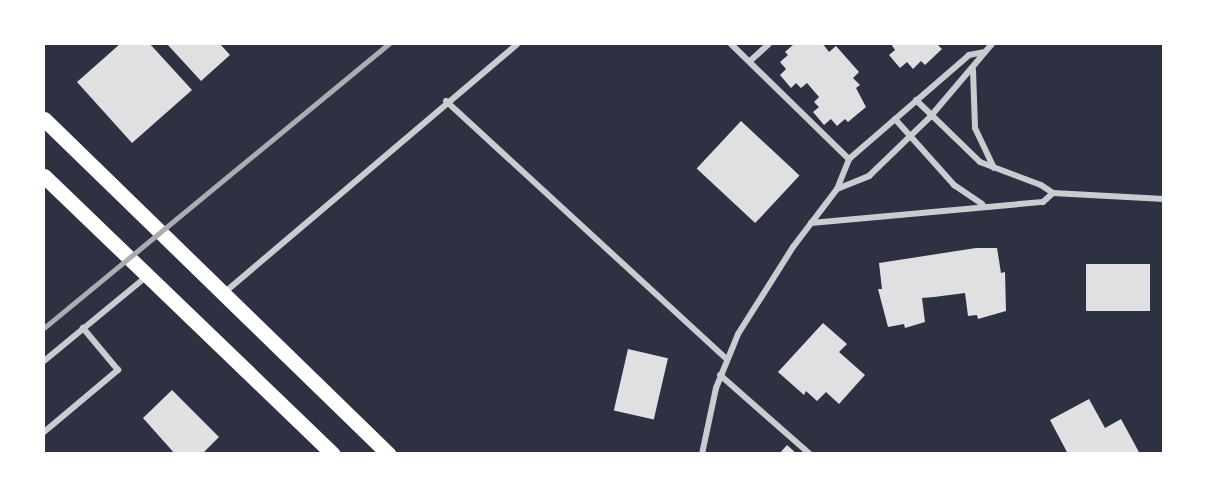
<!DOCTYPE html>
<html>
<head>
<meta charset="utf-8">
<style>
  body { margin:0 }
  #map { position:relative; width:1207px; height:497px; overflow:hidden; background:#2d3142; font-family:"Open Sans",sans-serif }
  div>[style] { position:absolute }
  .building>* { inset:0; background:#e0e0e3; transform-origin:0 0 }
  .minor>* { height:6px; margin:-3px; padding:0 3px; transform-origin:3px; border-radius:3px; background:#caccd0 }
  .primary>* { height:15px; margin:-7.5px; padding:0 7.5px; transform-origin:7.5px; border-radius:7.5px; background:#fff }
  .rail>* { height:4.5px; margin:-2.25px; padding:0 2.25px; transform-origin:2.25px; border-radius:2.25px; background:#abadb3 }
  span { translate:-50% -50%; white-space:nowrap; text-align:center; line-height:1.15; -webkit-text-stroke:4.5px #fff; paint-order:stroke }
  .frame { position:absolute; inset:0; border:45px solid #fff; pointer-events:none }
</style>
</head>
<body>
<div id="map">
  <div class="building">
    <i style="clip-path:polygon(120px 44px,150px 44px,192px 90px,132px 143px,77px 82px)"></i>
    <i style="clip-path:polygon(167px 44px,220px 44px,230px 55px,201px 81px)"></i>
    <i style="clip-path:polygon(794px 44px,823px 44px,829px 52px,836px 46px,859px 72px,853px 78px,860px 85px,856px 88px,866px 107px,848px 122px,845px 119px,837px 126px,831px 119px,824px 125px,813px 112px,819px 107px,814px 102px,819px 97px,807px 83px,801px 88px,796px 83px,791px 88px,780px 75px,786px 69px,780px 62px,788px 55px,785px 52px)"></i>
    <i style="clip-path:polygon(891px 44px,937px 44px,942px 49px,925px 65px,921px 61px,913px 69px,907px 62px,900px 68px,889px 55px,895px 50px)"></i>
    <i style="left:741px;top:121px;width:80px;height:65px;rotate:43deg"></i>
    <i style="clip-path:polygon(976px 248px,997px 248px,1001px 273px,1005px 272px,1006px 311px,978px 319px,977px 315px,968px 316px,965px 293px,934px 297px,922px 298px,925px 322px,905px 328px,904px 324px,888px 327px,878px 289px,882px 289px,879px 263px)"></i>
    <i style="left:1086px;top:264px;width:64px;height:47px"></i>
    <i style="clip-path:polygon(823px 323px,847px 344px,839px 352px,865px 375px,839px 404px,826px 392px,817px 401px,806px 391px,804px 395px,778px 372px)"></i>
    <i style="left:628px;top:349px;width:41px;height:63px;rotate:13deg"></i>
    <i style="clip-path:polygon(172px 390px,219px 437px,202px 454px,175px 454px,143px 418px)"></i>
    <i style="clip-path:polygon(1089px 399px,1105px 428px,1121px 419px,1140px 454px,1068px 454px,1050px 420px)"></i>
    <i style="clip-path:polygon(787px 445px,797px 454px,779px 454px)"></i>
  </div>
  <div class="minor">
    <i style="left:731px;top:44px;width:165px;rotate:44.3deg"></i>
    <i style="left:750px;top:61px;width:25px;rotate:-42deg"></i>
    <i style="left:973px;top:70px;width:58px;rotate:88deg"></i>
    <i style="left:975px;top:128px;width:44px;rotate:64.6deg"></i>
    <i style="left:916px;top:100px;width:89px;rotate:44.1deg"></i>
    <i style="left:980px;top:162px;width:65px;rotate:20.7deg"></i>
    <i style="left:1041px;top:185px;width:14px;rotate:34deg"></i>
    <i style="left:1053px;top:193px;width:111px;rotate:3.1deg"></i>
    <i style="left:446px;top:101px;width:381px;rotate:42.6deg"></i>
    <i style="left:895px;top:119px;width:89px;rotate:48.2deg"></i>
    <i style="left:954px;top:185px;width:34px;rotate:34deg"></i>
    <i style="left:837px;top:189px;width:35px;rotate:-22deg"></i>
    <i style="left:869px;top:176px;width:85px;rotate:-44deg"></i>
    <i style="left:930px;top:117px;width:96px;rotate:-49.7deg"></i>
    <i style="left:811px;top:223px;width:233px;rotate:-5.2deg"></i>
    <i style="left:1043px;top:202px;width:13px;rotate:-42deg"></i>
    <i style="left:225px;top:292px;width:383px;rotate:-40.3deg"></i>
    <i style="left:44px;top:361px;width:134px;rotate:-39.5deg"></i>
    <i style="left:720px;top:375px;width:120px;rotate:41.3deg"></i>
    <i style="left:44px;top:432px;width:97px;rotate:-40deg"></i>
    <i style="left:118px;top:370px;width:55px;rotate:-129.8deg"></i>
    <i style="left:702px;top:454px;width:67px;rotate:-78deg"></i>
    <i style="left:716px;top:388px;width:58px;rotate:-67.8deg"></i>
    <i style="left:738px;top:334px;width:103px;rotate:-57.7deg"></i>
    <i style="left:793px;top:247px;width:73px;rotate:-52.8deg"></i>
    <i style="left:837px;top:189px;width:32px;rotate:-68deg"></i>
    <i style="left:849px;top:159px;width:159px;rotate:-40.9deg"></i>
    <i style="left:969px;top:55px;width:15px;rotate:-11deg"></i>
  </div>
  <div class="primary">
    <i style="left:44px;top:119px;width:481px;rotate:44.2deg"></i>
    <i style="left:44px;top:176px;width:401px;rotate:43.9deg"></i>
  </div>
  <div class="rail">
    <i style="left:44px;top:328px;width:447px;rotate:-39.5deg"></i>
  </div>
  <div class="frame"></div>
</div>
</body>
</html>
